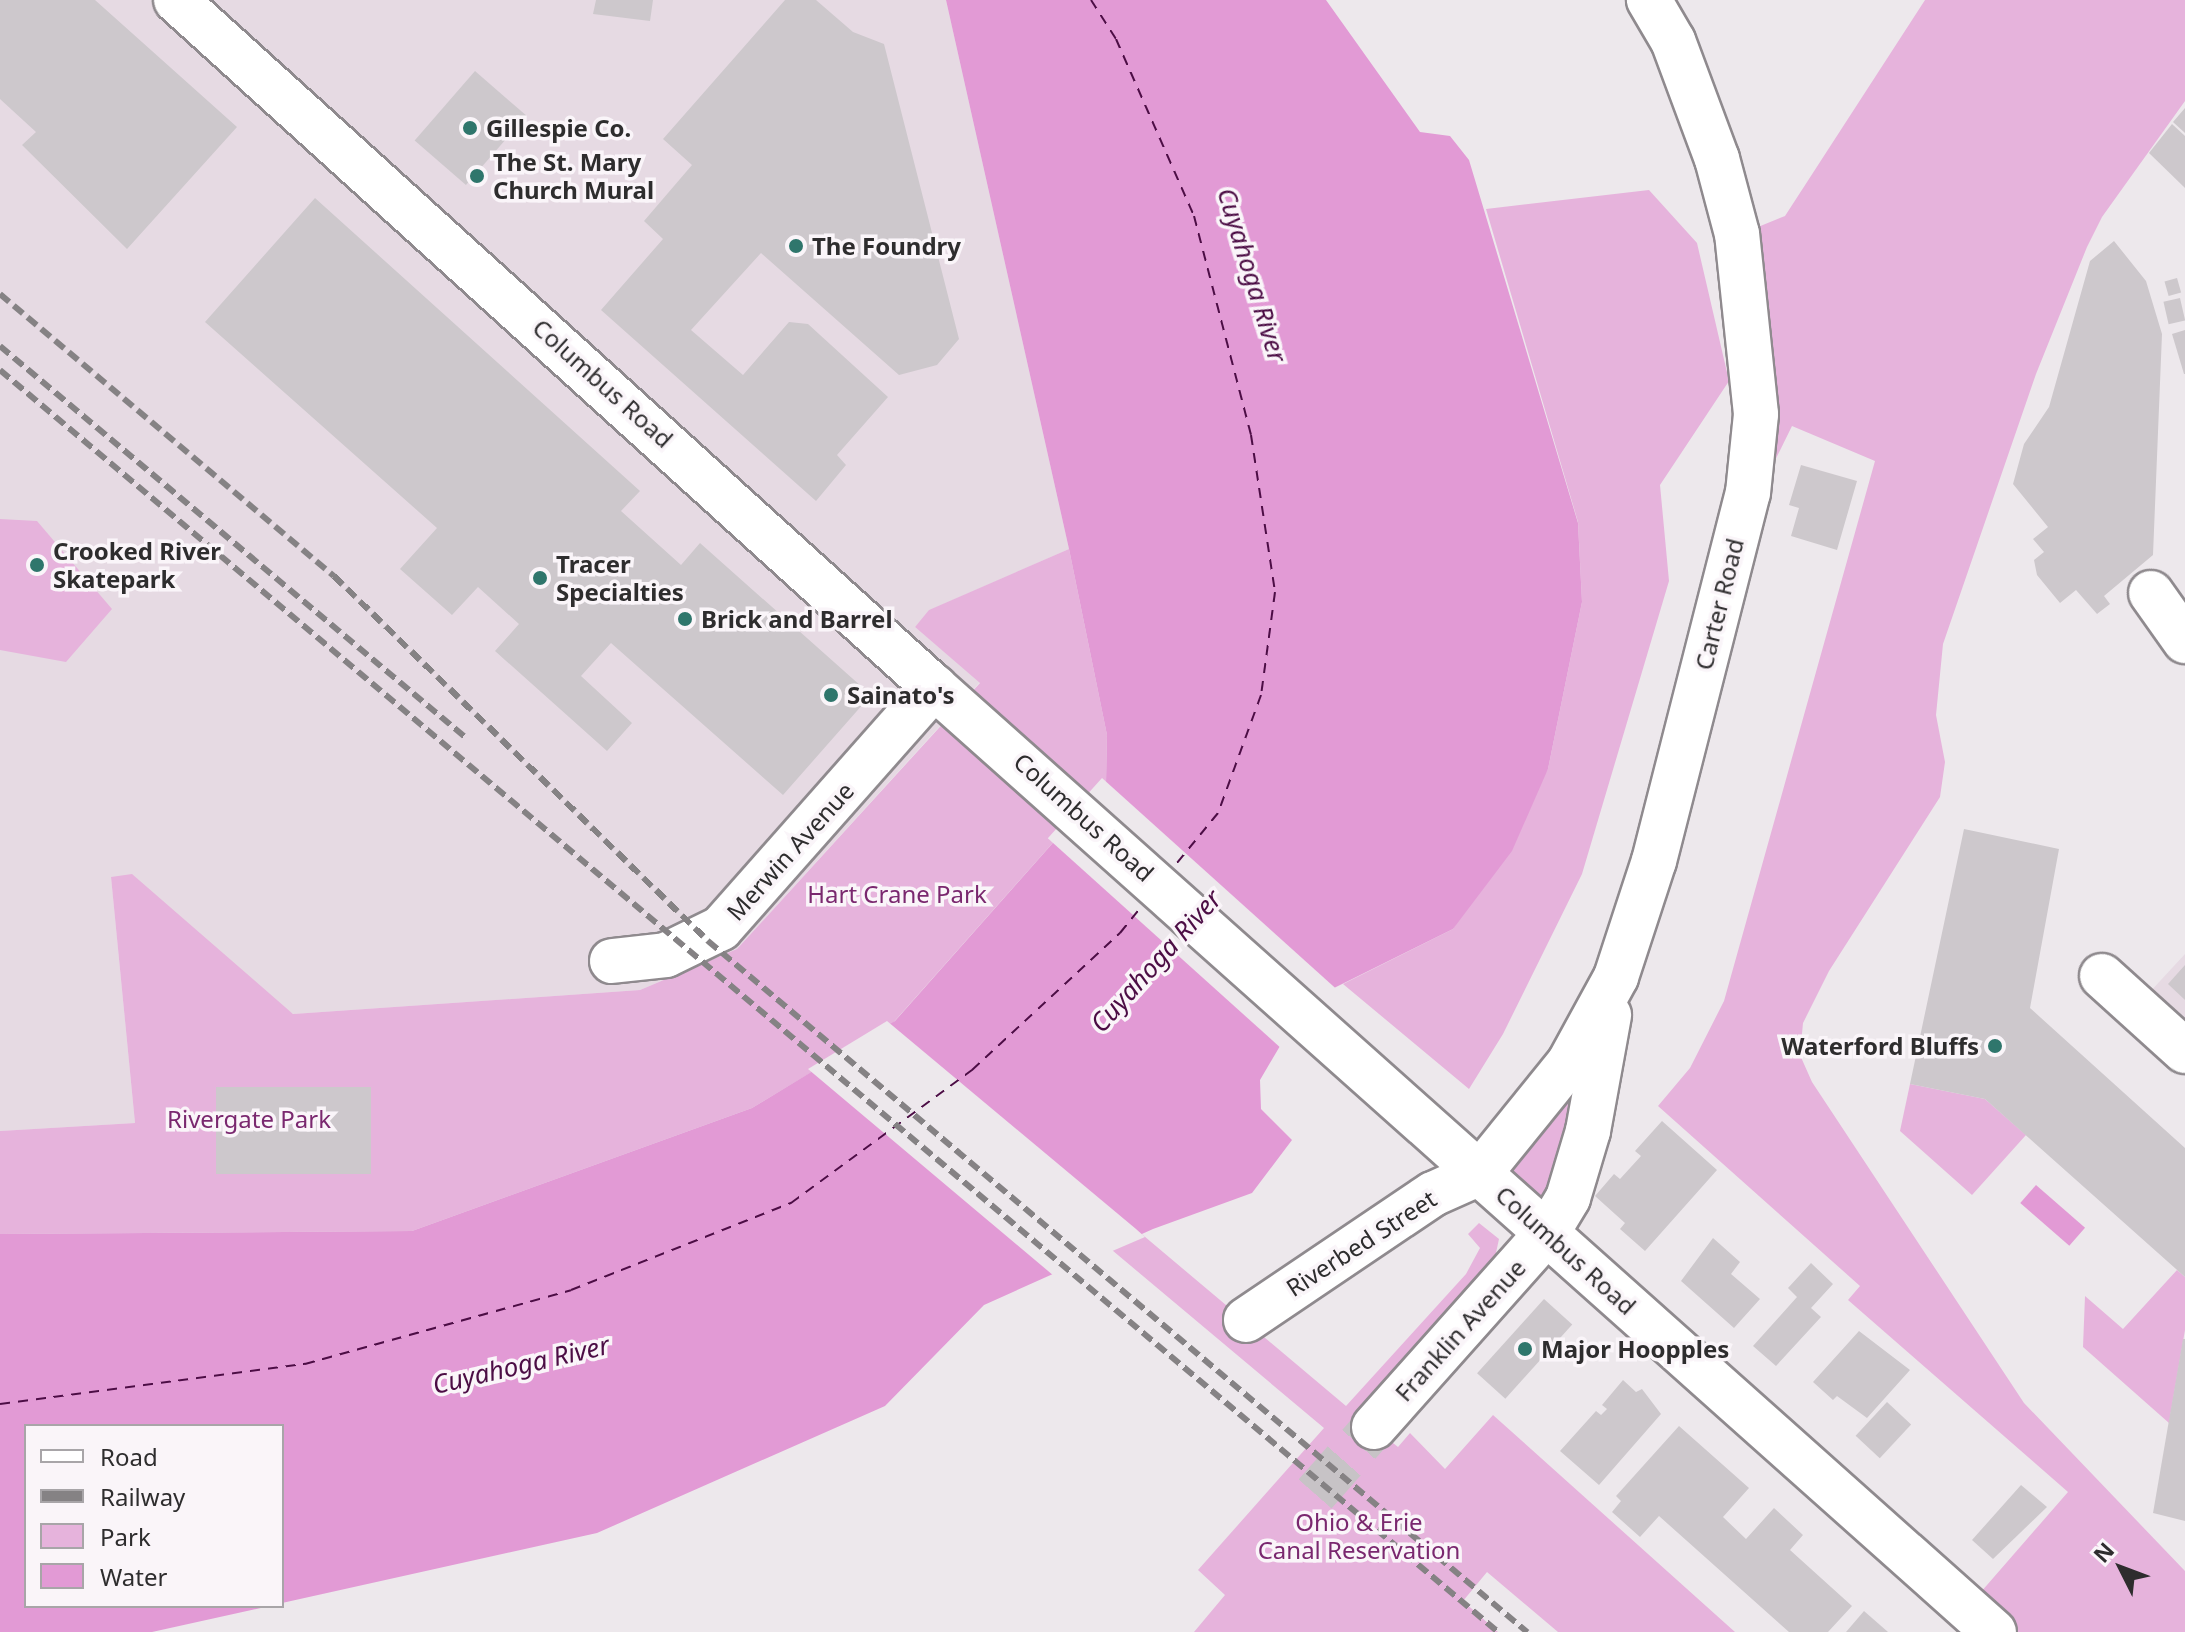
<!DOCTYPE html>
<html>
<head>
<meta charset="utf-8">
<style>
  body { margin:0 }
  #map { position:relative; width:2185px; height:1632px; overflow:hidden; background:#ede8ec; font-family:"Noto Sans",sans-serif }
  div>[style] { position:absolute }
  .built>* { inset:0; background:#e6dae3 }
  .green>* { inset:0; background:#e6b3dc }
  .water>* { inset:0; background:#e29ad5; transform-origin:0 0 }
  .pier>* { inset:0; background:#ede8ec; transform-origin:0 0 }
  .ferry>* { height:2px; margin-top:-1px; transform-origin:0; background:repeating-linear-gradient(90deg,#4c0d45 0 10px,transparent 0 18px) }
  .building>* { inset:0; background:#cdc8cc; transform-origin:0 0 }
  .minor-tunnel>* { height:44px; margin-top:-22px; transform-origin:0; background:repeating-linear-gradient(90deg,#c7c3c6 0 44px,transparent 0 66px) }
  .roads { filter:drop-shadow(2px 0 #8f8a8e) drop-shadow(-2px 0 #8f8a8e) drop-shadow(0 2px #8f8a8e) drop-shadow(0 -2px #8f8a8e) }
  .minor>* { height:44px; margin:-22px; padding:0 22px; transform-origin:22px; border-radius:22px; background:#fff }
  .rail>* { height:6px; margin-top:-3px; transform-origin:0; background:repeating-linear-gradient(90deg,#858284 0 12px,transparent 0 18px) }
  .dots>* { width:22px; height:22px; translate:-50% -50%; box-sizing:border-box; border:4px solid #faf5f9; border-radius:50% }
  span { translate:-50% -50%; white-space:nowrap; text-align:center; line-height:1.15; -webkit-text-stroke:7px #faf5f9; paint-order:stroke }
  .poi-label { font-size:24px; color:#2e2d2e; font-weight:700 }
  .left { translate:0 -50%; text-align:left }
  .right { translate:-100% -50%; text-align:right }
  .street-label { font-size:24px; color:#2e2d2e }
  .park-label { font-size:24px; color:#7a286f }
  .water-label { font-size:26px; color:#4c0d45; font-style:italic }
  .legend { position:absolute; left:24px; top:1424px; width:260px; height:184px; box-sizing:border-box; background:#faf5f9; border:2px solid #a8a5a8; margin:0; padding:10px 14px; list-style:none; font-size:24px; color:#2e2d2e }
  .legend li { display:flex; align-items:center; gap:16px; height:40px }
  .legend b { width:40px; border:2px solid #a8a5a8 }
  .north { position:absolute; left:2081px; top:1528px; width:80px; height:80px; -webkit-text-stroke:6px #faf5f9; paint-order:stroke; rotate:312deg; font-size:22px; font-weight:700; line-height:32px; text-align:center; color:#2e2d2e }
  .north::after { content:''; display:block; margin:auto; width:28px; height:36px; background:#2e2d2e; clip-path:polygon(50% 0,100% 100%,50% 72%,0 100%) }
</style>
</head>
<body>
<div id="map">
  <div class="built">
    <i style="clip-path:polygon(0 0,946px 0,1069px 549px,930px 610px,915px 627px,980px 682px,737px 949px,640px 990px,293px 1014px,111px 877px,135px 1123px,0 1131px)"></i>
    <i style="clip-path:polygon(2185px 954px,2185px 1051px,2136px 1007px)"></i>
  </div>
  <div class="green">
    <i style="clip-path:polygon(1925px 0,2185px 0,2185px 101px,2102px 217px,2087px 247px,2036px 374px,1943px 644px,1936px 715px,1945px 762px,1940px 797px,1829px 971px,1803px 1023px,1800px 1055px,1812px 1082px,2024px 1403px,2185px 1571px,2185px 1632px,1994px 1632px,1967px 1608px,2068px 1492px,1848px 1300px,1860px 1286px,1658px 1106px,1690px 1068px,1724px 1001px,1875px 461px,1792px 426px,1756px 499px,1753px 229px,1785px 216px)"></i>
    <i style="clip-path:polygon(1649px 190px,1697px 243px,1729px 381px,1660px 485px,1669px 581px,1582px 874px,1503px 1034px,1469px 1089px,1343px 984px,1453px 929px,1548px 769px,1582px 602px,1578px 522px,1486px 209px)"></i>
    <i style="clip-path:polygon(0 519px,37px 521px,112px 609px,66px 662px,0 650px)"></i>
    <i style="clip-path:polygon(1069px 549px,1107px 735px,1106px 783px,892px 1024px,1346px 1406px,1466px 1274px,1480px 1248px,1468px 1234px,1479px 1223px,1499px 1239px,1494px 1262px,1368px 1423px,1398px 1447px,1410px 1433px,1445px 1469px,1493px 1415px,1735px 1632px,1558px 1632px,1487px 1572px,1463px 1601px,1498px 1632px,1194px 1632px,1225px 1595px,1198px 1570px,1324px 1428px,863px 1041px,752px 1108px,412px 1231px,0 1234px,0 1131px,135px 1123px,111px 877px,132px 874px,293px 1014px,640px 990px,737px 949px,980px 683px,915px 627px,929px 610px)"></i>
    <i style="clip-path:polygon(1614px 988px,1547px 1233px,1480px 1173px)"></i>
    <i style="clip-path:polygon(1910px 1084px,1985px 1099px,2026px 1135px,1972px 1195px,1900px 1131px)"></i>
    <i style="clip-path:polygon(2177px 1270px,2185px 1277px,2185px 1330px,2169px 1423px,2083px 1347px,2085px 1296px,2123px 1329px)"></i>
  </div>
  <div class="water">
    <i style="clip-path:polygon(946px 0,1326px 0,1420px 132px,1450px 136px,1469px 160px,1578px 523px,1582px 602px,1548px 769px,1512px 851px,1453px 929px,1334px 988px,1280px 1046px,1260px 1080px,1261px 1109px,1292px 1140px,1252px 1193px,1153px 1229px,984px 1305px,885px 1406px,597px 1533px,282px 1603px,282px 1426px,26px 1426px,26px 1606px,270px 1606px,152px 1632px,0 1632px,0 1234px,412px 1231px,752px 1108px,895px 1021px,1106px 783px,1107px 735px,1069px 549px)"></i>
    <i style="left:2036px;top:1185px;width:65px;height:24px;rotate:41deg"></i>
  </div>
  <div class="pier">
    <i style="left:1102px;top:778px;width:318px;height:81px;rotate:42deg"></i>
    <i style="clip-path:polygon(887px 1021px,1136px 1229px,1145px 1237px,1054px 1276px,808px 1069px)"></i>
  </div>
  <div class="ferry">
    <i style="left:1091px;top:0;width:46px;rotate:57.3deg"></i>
    <i style="left:1116px;top:39px;width:193px;rotate:66.2deg"></i>
    <i style="left:1194px;top:216px;width:226px;rotate:75.4deg"></i>
    <i style="left:1251px;top:435px;width:159px;rotate:81.3deg"></i>
    <i style="left:1275px;top:592px;width:104px;rotate:97.7deg"></i>
    <i style="left:1261px;top:695px;width:126px;rotate:110deg"></i>
    <i style="left:1218px;top:813px;width:72px;rotate:129.4deg"></i>
    <i style="left:0;top:1404px;width:308px;rotate:-7.5deg"></i>
    <i style="left:305px;top:1364px;width:276px;rotate:-15.5deg"></i>
    <i style="left:571px;top:1290px;width:237px;rotate:-21.6deg"></i>
    <i style="left:791px;top:1203px;width:225px;rotate:-36.3deg"></i>
    <i style="left:972px;top:1070px;width:202px;rotate:-42.8deg"></i>
    <i style="left:1120px;top:933px;width:40px;rotate:-51deg"></i>
  </div>
  <div class="building">
    <i style="clip-path:polygon(0 0,95px 0,237px 127px,127px 249px,22px 145px,36px 132px,0 99px)"></i>
    <i style="clip-path:polygon(596px 0,653px 0,650px 21px,593px 14px)"></i>
    <i style="clip-path:polygon(785px 0,816px 0,853px 32px,884px 44px,959px 339px,937px 365px,899px 375px,761px 253px,691px 330px,743px 375px,789px 322px,808px 324px,888px 397px,837px 455px,846px 465px,816px 501px,601px 310px,663px 239px,644px 221px,692px 165px,663px 139px)"></i>
    <i style="left:475px;top:71px;width:68px;height:92px;rotate:41deg"></i>
    <i style="clip-path:polygon(2185px 108px,2185px 133px,2173px 122px)"></i>
    <i style="clip-path:polygon(2172px 124px,2185px 136px,2185px 188px,2149px 153px)"></i>
    <i style="clip-path:polygon(315px 198px,640px 491px,621px 511px,681px 565px,700px 543px,871px 695px,783px 795px,611px 643px,581px 676px,632px 723px,607px 751px,495px 651px,519px 624px,478px 587px,452px 615px,400px 569px,437px 528px,205px 322px)"></i>
    <i style="clip-path:polygon(2114px 241px,2146px 281px,2162px 334px,2153px 555px,2104px 596px,2110px 604px,2097px 614px,2076px 590px,2060px 603px,2037px 575px,2034px 560px,2044px 552px,2033px 539px,2048px 527px,2013px 484px,2024px 444px,2049px 407px,2090px 261px)"></i>
    <i style="left:2177px;top:278px;width:15px;height:13px;rotate:74deg"></i>
    <i style="left:2180px;top:298px;width:23px;height:17px;rotate:77deg"></i>
    <i style="clip-path:polygon(2185px 330px,2185px 374px,2184px 374px,2172px 334px)"></i>
    <i style="clip-path:polygon(1801px 465px,1857px 481px,1837px 550px,1791px 536px,1799px 508px,1789px 505px)"></i>
    <i style="clip-path:polygon(1964px 829px,2059px 849px,2030px 1008px,2185px 1148px,2185px 1277px,1985px 1099px,1910px 1084px)"></i>
    <i style="clip-path:polygon(2185px 965px,2185px 1000px,2168px 984px)"></i>
    <i style="left:216px;top:1087px;width:155px;height:87px"></i>
    <i style="clip-path:polygon(1662px 1121px,1717px 1170px,1645px 1251px,1620px 1229px,1625px 1223px,1595px 1196px,1614px 1174px,1620px 1179px,1641px 1156px,1635px 1151px)"></i>
    <i style="clip-path:polygon(1713px 1238px,1740px 1262px,1731px 1274px,1760px 1299px,1734px 1328px,1681px 1281px)"></i>
    <i style="clip-path:polygon(1811px 1263px,1833px 1284px,1811px 1308px,1821px 1317px,1776px 1366px,1753px 1346px,1797px 1297px,1788px 1288px)"></i>
    <i style="left:1544px;top:1299px;width:38px;height:100px;rotate:42deg"></i>
    <i style="clip-path:polygon(1859px 1331px,1910px 1370px,1867px 1418px,1837px 1396px,1833px 1400px,1813px 1382px)"></i>
    <i style="clip-path:polygon(2183px 1339px,2185px 1339px,2185px 1521px,2153px 1513px)"></i>
    <i style="clip-path:polygon(1623px 1380px,1636px 1392px,1642px 1389px,1661px 1414px,1599px 1485px,1560px 1451px,1596px 1411px,1601px 1415px,1607px 1409px,1602px 1405px)"></i>
    <i style="left:1887px;top:1402px;width:33px;height:46px;rotate:43deg"></i>
    <i style="clip-path:polygon(1679px 1426px,1749px 1488px,1723px 1517px,1746px 1539px,1774px 1508px,1803px 1535px,1790px 1550px,1852px 1606px,1828px 1632px,1789px 1632px,1659px 1516px,1640px 1537px,1612px 1512px,1621px 1501px,1616px 1496px)"></i>
    <i style="clip-path:polygon(2021px 1485px,2047px 1507px,1993px 1559px,1972px 1540px)"></i>
    <i style="clip-path:polygon(1864px 1611px,1888px 1632px,1846px 1632px)"></i>
  </div>
  <div class="minor-tunnel">
    <i style="left:1315px;top:1494px;width:89px;rotate:-48.6deg"></i>
  </div>
  <div class="roads">
    <div class="minor">
      <i style="left:176px;top:0;width:1023px;rotate:42.19deg"></i>
      <i style="left:934px;top:687px;width:1420px;rotate:41.72deg"></i>
      <i style="left:2151px;top:593px;width:59px;rotate:54.7deg"></i>
      <i style="left:612px;top:961px;width:54px;rotate:-6.3deg"></i>
      <i style="left:666px;top:955px;width:61px;rotate:-26.1deg"></i>
      <i style="left:721px;top:928px;width:322px;rotate:-48.5deg"></i>
      <i style="left:2102px;top:976px;width:112px;rotate:42.1deg"></i>
      <i style="left:1246px;top:1320px;width:225px;rotate:-34deg"></i>
      <i style="left:1433px;top:1194px;width:51px;rotate:-24.1deg"></i>
      <i style="left:1480px;top:1173px;width:141px;rotate:-51deg"></i>
      <i style="left:1569px;top:1063px;width:98px;rotate:-61.3deg"></i>
      <i style="left:1616px;top:977px;width:122px;rotate:-71.9deg"></i>
      <i style="left:1654px;top:861px;width:380px;rotate:-75.7deg"></i>
      <i style="left:1748px;top:493px;width:79px;rotate:-84.2deg"></i>
      <i style="left:1756px;top:414px;width:181px;rotate:-96deg"></i>
      <i style="left:1737px;top:234px;width:78px;rotate:-104.9deg"></i>
      <i style="left:1717px;top:159px;width:126px;rotate:-110.4deg"></i>
      <i style="left:1673px;top:41px;width:48px;rotate:-120.3deg"></i>
      <i style="left:1374px;top:1427px;width:260px;rotate:-48.3deg"></i>
      <i style="left:1547px;top:1233px;width:41px;rotate:-59deg"></i>
      <i style="left:1568px;top:1198px;width:70px;rotate:-73.4deg"></i>
      <i style="left:1588px;top:1131px;width:118px;rotate:-79.7deg"></i>
    </div>
  </div>
  <div class="rail">
    <i style="left:0;top:294px;width:437px;rotate:40.2deg"></i>
    <i style="left:334px;top:576px;width:523px;rotate:44.3deg"></i>
    <i style="left:708px;top:941px;width:1072px;rotate:40.15deg"></i>
    <i style="left:0;top:346px;width:608px;rotate:40.06deg"></i>
    <i style="left:0;top:370px;width:1959px;rotate:40.11deg"></i>
  </div>
  <div class="dots">
    <i style="left:470px;top:128px;background:#2f766c"></i>
    <i style="left:477px;top:176px;background:#2f766c"></i>
    <i style="left:796px;top:246px;background:#2f766c"></i>
    <i style="left:37px;top:565px;background:#2f766c"></i>
    <i style="left:540px;top:578px;background:#2f766c"></i>
    <i style="left:685px;top:619px;background:#2f766c"></i>
    <i style="left:831px;top:695px;background:#2f766c"></i>
    <i style="left:1995px;top:1046px;background:#2f766c"></i>
    <i style="left:1525px;top:1349px;background:#2f766c"></i>
  </div>
  <div class="poi-label">
    <span class="left" style="left:486px;top:128px">Gillespie Co.</span>
    <span class="left" style="left:493px;top:176px">The St. Mary<br>Church Mural</span>
    <span class="left" style="left:812px;top:246px">The Foundry</span>
    <span class="left" style="left:53px;top:565px">Crooked River<br>Skatepark</span>
    <span class="left" style="left:556px;top:578px">Tracer<br>Specialties</span>
    <span class="left" style="left:701px;top:619px">Brick and Barrel</span>
    <span class="left" style="left:847px;top:695px">Sainato's</span>
    <span class="right" style="left:1979px;top:1046px">Waterford Bluffs</span>
    <span class="left" style="left:1541px;top:1349px">Major Hoopples</span>
  </div>
  <div class="street-label">
    <span style="left:603px;top:383px;rotate:42deg">Columbus Road</span>
    <span style="left:1719px;top:604px;rotate:-76deg">Carter Road</span>
    <span style="left:1084px;top:817px;rotate:42deg">Columbus Road</span>
    <span style="left:790px;top:851px;rotate:-48deg">Merwin Avenue</span>
    <span style="left:1361px;top:1243px;rotate:-33deg">Riverbed Street</span>
    <span style="left:1566px;top:1250px;rotate:42deg">Columbus Road</span>
    <span style="left:1460px;top:1330px;rotate:-48deg">Franklin Avenue</span>
  </div>
  <div class="park-label">
    <span style="left:897px;top:894px">Hart Crane Park</span>
    <span style="left:249px;top:1119px">Rivergate Park</span>
    <span style="left:1359px;top:1536px">Ohio &amp; Erie<br>Canal Reservation</span>
  </div>
  <div class="water-label">
    <span style="left:1252px;top:275px;rotate:73deg">Cuyahoga River</span>
    <span style="left:1156px;top:961px;rotate:-48deg">Cuyahoga River</span>
    <span style="left:521px;top:1365px;rotate:-13deg">Cuyahoga River</span>
  </div>
  <ul class="legend">
  <li><b style="height:10px;background:#fff"></b>Road</li>
  <li><b style="height:10px;background:#858284"></b>Railway</li>
  <li><b style="height:22px;background:#e6b3dc"></b>Park</li>
  <li><b style="height:22px;background:#e29ad5"></b>Water</li>
  </ul>
  <div class="north">N</div>
</div>
</body>
</html>
